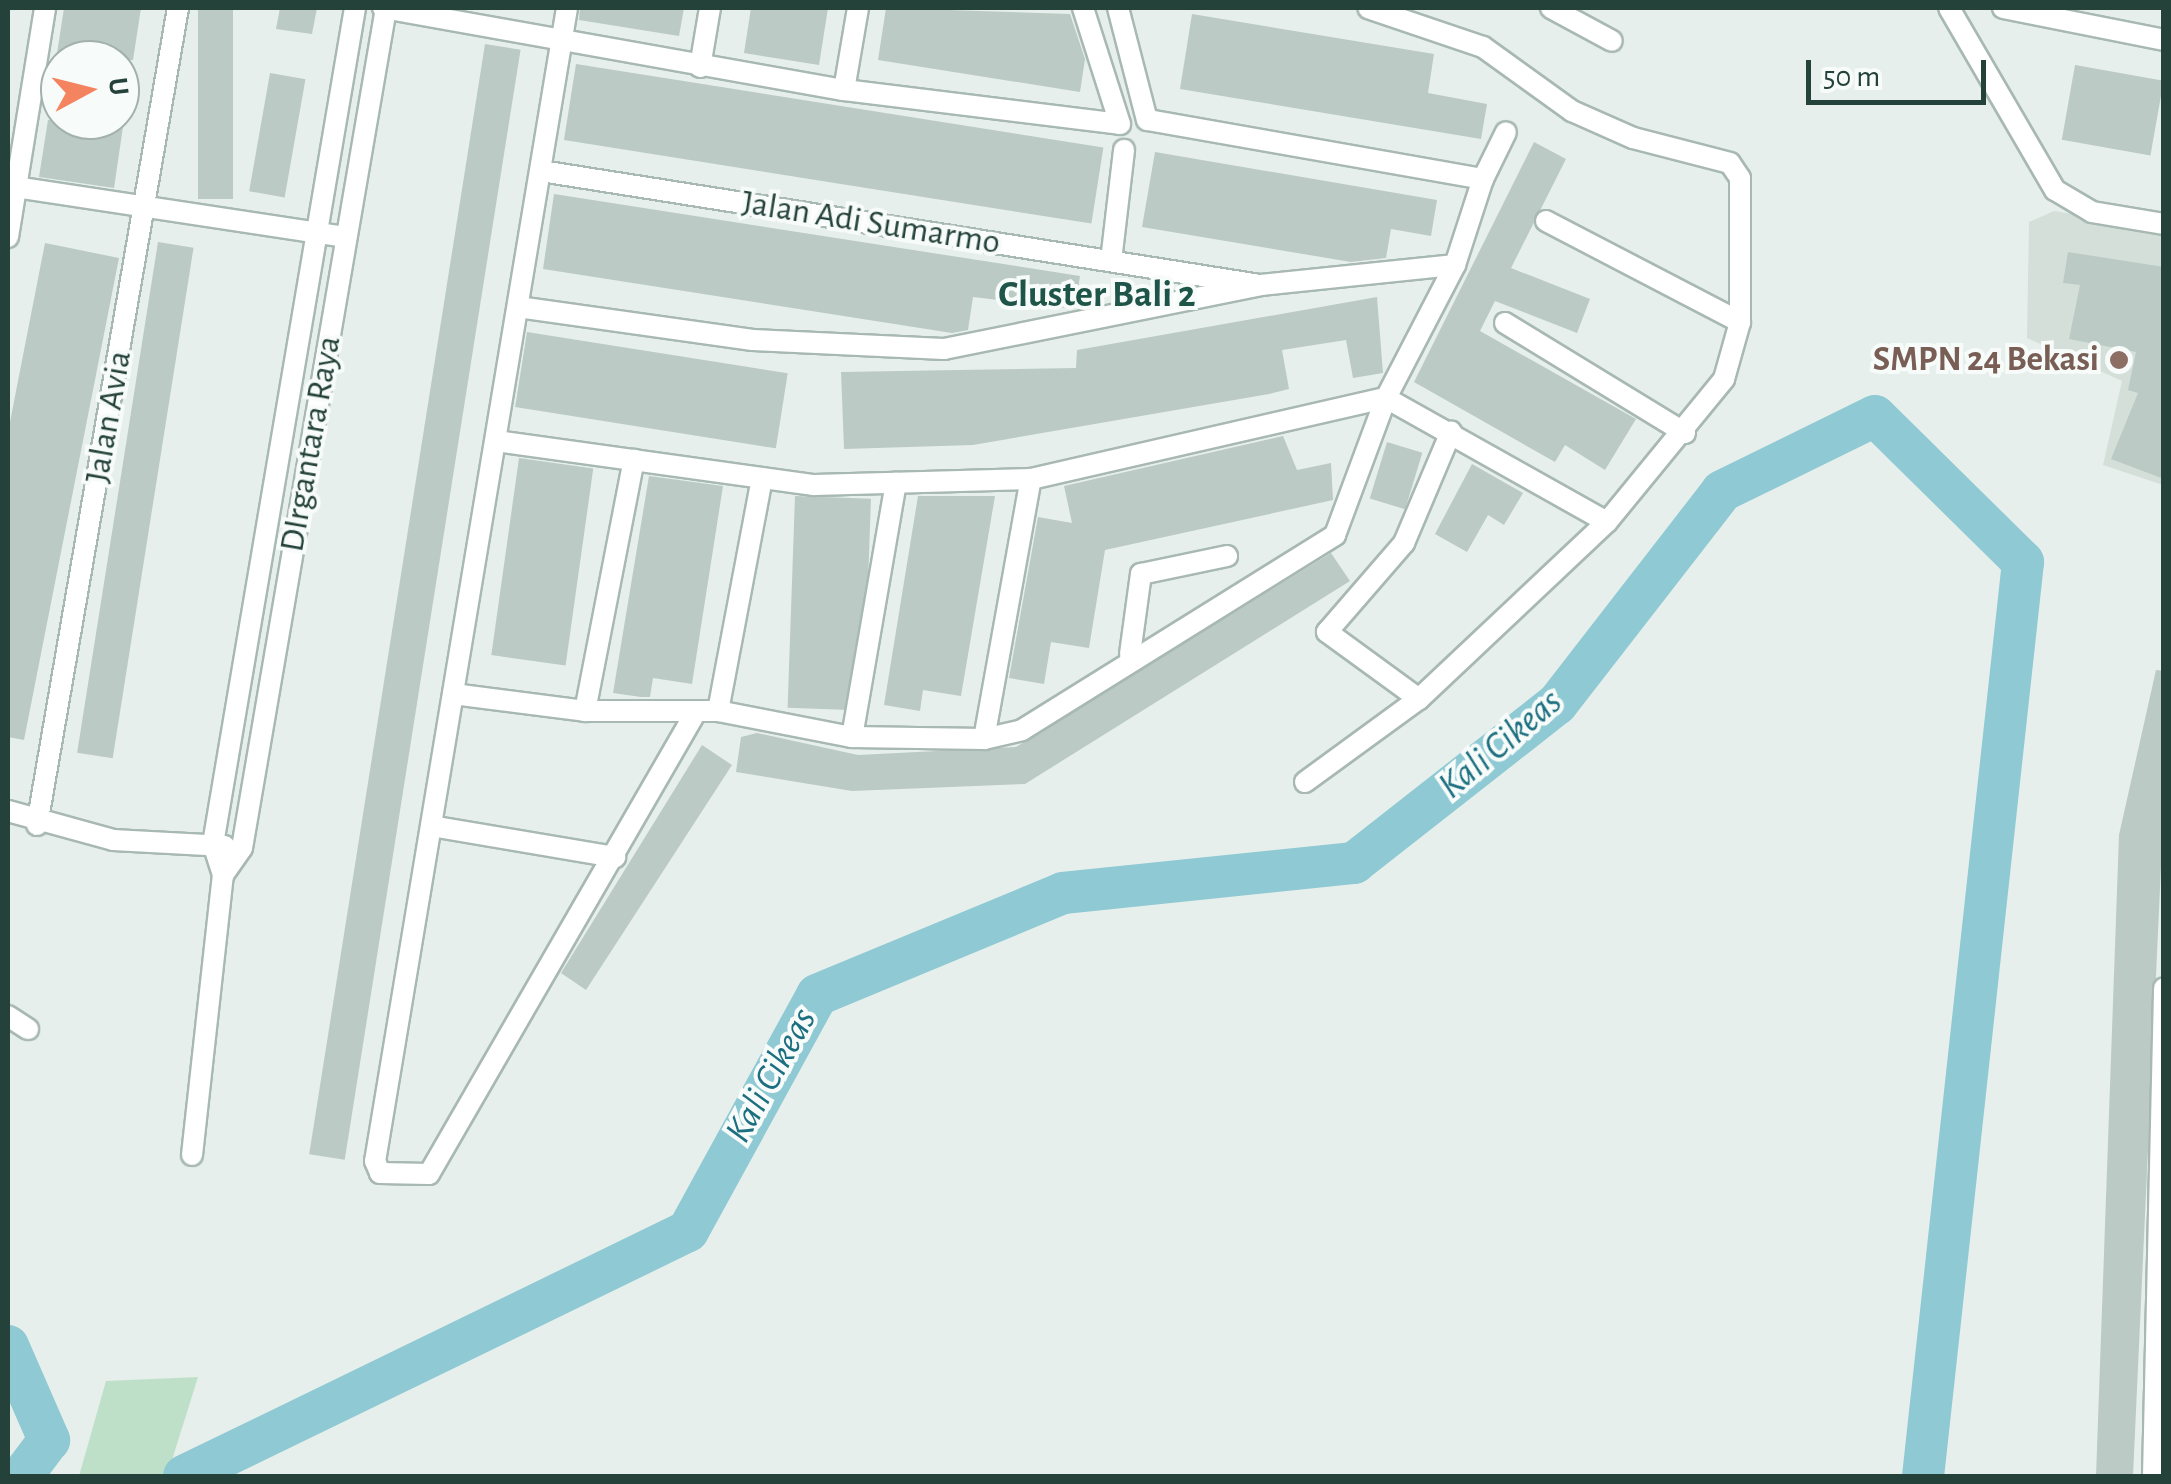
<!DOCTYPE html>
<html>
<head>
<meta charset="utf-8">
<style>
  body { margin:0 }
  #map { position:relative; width:2171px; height:1484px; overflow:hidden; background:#e6efeb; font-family:"Alegreya Sans",sans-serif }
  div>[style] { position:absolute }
  .built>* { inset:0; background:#d4dfda }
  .green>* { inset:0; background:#bfe0c8 }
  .river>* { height:42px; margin:-21px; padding:0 21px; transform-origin:21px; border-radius:21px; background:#8ec9d4 }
  .building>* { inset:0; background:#bbcac4; transform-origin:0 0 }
  .roads { filter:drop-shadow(2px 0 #a8b8b2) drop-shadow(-2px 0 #a8b8b2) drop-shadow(0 2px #a8b8b2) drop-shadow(0 -2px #a8b8b2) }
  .street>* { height:20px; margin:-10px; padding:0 10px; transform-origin:10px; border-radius:10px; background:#fff }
  .dots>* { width:28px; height:28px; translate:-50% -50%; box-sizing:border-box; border:5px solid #f7fbf9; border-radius:50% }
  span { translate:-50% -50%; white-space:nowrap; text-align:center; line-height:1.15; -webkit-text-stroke:8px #f7fbf9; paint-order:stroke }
  .street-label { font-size:35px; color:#24423a }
  .education-label { font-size:35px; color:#785e54; font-weight:700 }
  .right { translate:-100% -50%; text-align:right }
  .neighbourhood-label { font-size:38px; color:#1f5548; font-weight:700 }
  .water-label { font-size:38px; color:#1c6f80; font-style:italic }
  .frame { position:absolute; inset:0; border:10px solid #24423a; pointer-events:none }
  .north { position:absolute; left:40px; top:40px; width:100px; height:100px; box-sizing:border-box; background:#f7fbf9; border:2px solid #a3b1ad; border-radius:50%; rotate:83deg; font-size:28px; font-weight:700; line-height:40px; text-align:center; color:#24423a }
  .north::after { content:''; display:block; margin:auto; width:35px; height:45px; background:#f4845f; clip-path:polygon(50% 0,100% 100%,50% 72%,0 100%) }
  .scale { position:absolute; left:1806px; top:60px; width:180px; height:45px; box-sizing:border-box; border:5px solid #24423a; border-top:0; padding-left:12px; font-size:30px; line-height:35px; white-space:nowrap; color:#24423a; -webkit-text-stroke:8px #f7fbf9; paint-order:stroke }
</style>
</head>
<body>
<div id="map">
  <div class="built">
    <i style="clip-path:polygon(2054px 211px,2163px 229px,2163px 485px,2103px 465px,2122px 381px,2027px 338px,2029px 222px)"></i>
  </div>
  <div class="green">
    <i style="clip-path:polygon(198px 1377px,167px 1476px,79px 1476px,106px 1381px)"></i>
  </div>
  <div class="river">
    <i style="left:8px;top:1346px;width:103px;rotate:66.4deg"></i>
    <i style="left:49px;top:1440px;width:45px;rotate:126.9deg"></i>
    <i style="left:184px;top:1476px;width:560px;rotate:-25.92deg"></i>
    <i style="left:688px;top:1231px;width:269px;rotate:-61.3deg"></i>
    <i style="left:817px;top:995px;width:266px;rotate:-22.5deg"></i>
    <i style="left:1063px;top:893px;width:293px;rotate:-5.9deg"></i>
    <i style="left:1354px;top:863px;width:258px;rotate:-38.1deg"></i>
    <i style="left:1557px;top:704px;width:269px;rotate:-52.2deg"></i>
    <i style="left:1722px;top:491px;width:170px;rotate:-26.1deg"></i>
    <i style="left:1875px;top:416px;width:208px;rotate:44.6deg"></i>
    <i style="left:2023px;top:562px;width:919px;rotate:96.24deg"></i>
  </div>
  <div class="building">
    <i style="clip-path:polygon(64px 8px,141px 8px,133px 60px,56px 60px)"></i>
    <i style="left:198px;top:8px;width:35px;height:191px"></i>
    <i style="clip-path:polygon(280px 8px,317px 8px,312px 34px,276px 29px)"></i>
    <i style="clip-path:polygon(580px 8px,684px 8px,679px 36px,579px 20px)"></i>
    <i style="clip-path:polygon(751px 8px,828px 8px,819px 65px,744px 53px)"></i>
    <i style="clip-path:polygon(886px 8px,1070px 14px,1085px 59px,1080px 92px,878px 60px)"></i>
    <i style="clip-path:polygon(1192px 14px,1434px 54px,1428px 93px,1487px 104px,1481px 139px,1180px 89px)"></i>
    <i style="left:485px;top:44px;width:36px;height:1124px;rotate:9deg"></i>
    <i style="left:576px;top:64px;width:534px;height:77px;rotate:9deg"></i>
    <i style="left:2075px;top:65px;width:90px;height:76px;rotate:10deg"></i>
    <i style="left:270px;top:73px;width:36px;height:120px;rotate:10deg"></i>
    <i style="clip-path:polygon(48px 120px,124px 120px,114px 188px,39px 177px)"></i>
    <i style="clip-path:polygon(1534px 142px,1566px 159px,1511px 268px,1590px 299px,1577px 333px,1495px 301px,1480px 331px,1636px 419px,1605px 470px,1565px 445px,1555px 462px,1414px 382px)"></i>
    <i style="clip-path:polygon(1155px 152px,1437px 200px,1431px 236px,1391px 229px,1386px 258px,1351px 262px,1142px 227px)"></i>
    <i style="clip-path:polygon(554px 194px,1080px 276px,1075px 309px,973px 297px,968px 330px,952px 333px,543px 269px)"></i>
    <i style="left:158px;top:242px;width:36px;height:517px;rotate:9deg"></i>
    <i style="clip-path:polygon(45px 243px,119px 258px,24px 740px,8px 737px,8px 432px)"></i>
    <i style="clip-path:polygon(2068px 252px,2164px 267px,2164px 479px,2111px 459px,2138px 393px,2128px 390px,2136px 352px,2069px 339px,2080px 285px,2063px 283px)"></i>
    <i style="clip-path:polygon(1377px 297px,1383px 373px,1353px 378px,1346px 340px,1282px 350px,1289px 389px,1269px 394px,973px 445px,844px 449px,841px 372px,1076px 368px,1077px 350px)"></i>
    <i style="left:527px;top:332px;width:264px;height:76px;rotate:9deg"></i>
    <i style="clip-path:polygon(1283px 436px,1297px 470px,1331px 463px,1333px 500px,1105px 550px,1089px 648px,1051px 642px,1044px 684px,1009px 678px,1038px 517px,1072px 523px,1064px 486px)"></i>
    <i style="left:1387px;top:442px;width:37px;height:59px;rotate:17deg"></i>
    <i style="left:519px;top:458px;width:75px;height:199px;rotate:8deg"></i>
    <i style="clip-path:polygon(1472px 464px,1523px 493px,1504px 525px,1488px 515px,1467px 552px,1435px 534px)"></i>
    <i style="clip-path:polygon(649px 476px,723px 486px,692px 684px,653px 678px,650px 697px,641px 697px,613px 693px)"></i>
    <i style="left:795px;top:496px;width:76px;height:212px;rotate:2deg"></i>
    <i style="clip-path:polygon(918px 496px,995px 496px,961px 696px,923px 690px,920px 711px,884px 705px)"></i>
    <i style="clip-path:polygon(1331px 553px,1350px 581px,1025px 784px,852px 791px,736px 772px,741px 737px,757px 733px,858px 755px,1016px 747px)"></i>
    <i style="clip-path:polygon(2156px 670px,2164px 671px,2164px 801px,2133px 1476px,2096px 1476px,2119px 835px)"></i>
    <i style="clip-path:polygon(702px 745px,732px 765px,586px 990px,561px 973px)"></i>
  </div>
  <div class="roads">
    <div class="street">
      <i style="left:355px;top:8px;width:848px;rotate:99.64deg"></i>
      <i style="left:213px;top:844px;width:33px;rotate:72deg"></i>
      <i style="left:223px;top:875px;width:33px;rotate:-55deg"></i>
      <i style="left:242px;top:848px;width:852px;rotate:-80.27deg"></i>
      <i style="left:383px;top:8px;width:468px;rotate:10.1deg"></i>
      <i style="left:844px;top:90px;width:278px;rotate:7deg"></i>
      <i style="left:1120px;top:124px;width:122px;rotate:-107.7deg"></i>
      <i style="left:567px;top:8px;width:1169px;rotate:99.45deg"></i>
      <i style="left:375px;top:1161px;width:13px;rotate:67deg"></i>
      <i style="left:380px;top:1173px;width:49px;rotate:1.2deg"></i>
      <i style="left:429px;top:1174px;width:528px;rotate:-59.99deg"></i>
      <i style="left:1551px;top:8px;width:69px;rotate:28.4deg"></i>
      <i style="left:1949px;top:8px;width:211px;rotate:59.8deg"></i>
      <i style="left:2055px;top:190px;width:43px;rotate:30.7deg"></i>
      <i style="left:2092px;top:212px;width:73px;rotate:9.5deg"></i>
      <i style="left:2003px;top:8px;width:164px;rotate:11.2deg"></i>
      <i style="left:700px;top:67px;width:60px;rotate:-80.4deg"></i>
      <i style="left:844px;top:90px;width:83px;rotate:-80.3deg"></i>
      <i style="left:541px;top:171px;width:722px;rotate:9.01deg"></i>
      <i style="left:1483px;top:179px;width:52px;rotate:-63.9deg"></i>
      <i style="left:8px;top:186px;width:342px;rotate:8.6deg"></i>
      <i style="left:1546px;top:221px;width:219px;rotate:27.5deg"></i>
      <i style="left:8px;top:237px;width:232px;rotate:-80.8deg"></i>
      <i style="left:1111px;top:261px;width:112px;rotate:-83.3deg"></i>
      <i style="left:518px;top:307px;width:237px;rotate:8deg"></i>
      <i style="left:753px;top:340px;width:191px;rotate:2.7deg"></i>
      <i style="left:944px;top:349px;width:323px;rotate:-11.4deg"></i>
      <i style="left:1261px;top:285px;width:195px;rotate:-5.9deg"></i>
      <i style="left:1505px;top:323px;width:211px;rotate:31.4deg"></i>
      <i style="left:496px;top:441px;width:321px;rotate:7.9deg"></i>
      <i style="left:814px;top:485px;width:217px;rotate:-1.6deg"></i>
      <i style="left:1031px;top:479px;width:364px;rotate:-12.9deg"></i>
      <i style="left:1386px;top:398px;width:253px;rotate:29.3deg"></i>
      <i style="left:1130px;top:654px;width:81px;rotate:-82.2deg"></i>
      <i style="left:1141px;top:574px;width:88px;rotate:-11.8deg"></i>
      <i style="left:453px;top:694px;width:133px;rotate:7.3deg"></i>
      <i style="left:585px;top:711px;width:133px"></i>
      <i style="left:718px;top:711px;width:136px;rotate:11deg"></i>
      <i style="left:852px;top:737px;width:132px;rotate:0.9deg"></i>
      <i style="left:984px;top:739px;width:39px;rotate:-13deg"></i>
      <i style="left:1022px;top:730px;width:369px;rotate:-31.9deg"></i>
      <i style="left:1335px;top:535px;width:146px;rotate:-69.6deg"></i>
      <i style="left:1386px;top:398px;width:150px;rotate:-62.6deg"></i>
      <i style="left:1455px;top:265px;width:90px;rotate:-72deg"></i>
      <i style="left:1483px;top:179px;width:341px;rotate:-170deg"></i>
      <i style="left:1147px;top:120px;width:116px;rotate:-104.5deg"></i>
      <i style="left:1419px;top:699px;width:114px;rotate:-143.9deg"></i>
      <i style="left:1327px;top:632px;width:118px;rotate:-49.1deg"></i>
      <i style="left:1404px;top:543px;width:121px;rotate:-67.1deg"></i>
      <i style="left:585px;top:711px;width:256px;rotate:-79deg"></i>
      <i style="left:718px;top:711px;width:237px;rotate:-79.3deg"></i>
      <i style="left:852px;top:737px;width:258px;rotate:-80.2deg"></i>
      <i style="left:984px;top:739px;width:264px;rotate:-79.8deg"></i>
      <i style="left:1305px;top:782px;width:141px;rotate:-36.1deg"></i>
      <i style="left:1419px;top:699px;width:258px;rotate:-43.3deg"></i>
      <i style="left:1607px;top:522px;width:185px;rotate:-50.7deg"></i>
      <i style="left:1724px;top:379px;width:59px;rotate:-74.3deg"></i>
      <i style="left:1740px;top:322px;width:144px;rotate:-90deg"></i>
      <i style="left:1740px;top:178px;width:18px;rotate:-124deg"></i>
      <i style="left:1730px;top:163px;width:100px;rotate:-165.5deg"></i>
      <i style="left:1633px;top:138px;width:67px;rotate:-156.1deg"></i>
      <i style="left:1572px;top:111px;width:110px;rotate:-144.3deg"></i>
      <i style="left:1483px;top:47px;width:121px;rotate:-161.3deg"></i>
      <i style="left:8px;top:811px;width:109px;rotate:15.4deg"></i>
      <i style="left:113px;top:840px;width:112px;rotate:3.1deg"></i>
      <i style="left:37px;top:825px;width:829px;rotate:-80.21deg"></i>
      <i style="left:431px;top:826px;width:187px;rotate:9.6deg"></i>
      <i style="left:8px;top:1016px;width:24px;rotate:33deg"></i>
      <i style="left:192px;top:1155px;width:282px;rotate:-83.7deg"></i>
      <i style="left:2153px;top:1476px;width:488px;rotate:-88.7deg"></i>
    </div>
  </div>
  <div class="dots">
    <i style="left:2119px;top:360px;background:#8d6e63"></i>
  </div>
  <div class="street-label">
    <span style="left:871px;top:223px;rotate:9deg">Jalan Adi Sumarmo</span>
    <span style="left:109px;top:417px;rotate:-80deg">Jalan Avia</span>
    <span style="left:311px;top:444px;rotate:-80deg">DIrgantara Raya</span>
  </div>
  <div class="education-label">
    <span class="right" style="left:2099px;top:360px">SMPN 24 Bekasi</span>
  </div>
  <div class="neighbourhood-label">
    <span style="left:1097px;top:296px">Cluster Bali 2</span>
  </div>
  <div class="water-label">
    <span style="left:1501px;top:745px;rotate:-40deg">Kali Cikeas</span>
    <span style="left:772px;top:1076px;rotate:-61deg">Kali Cikeas</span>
  </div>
  <div class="frame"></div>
  <div class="north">U</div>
  <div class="scale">50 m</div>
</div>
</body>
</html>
